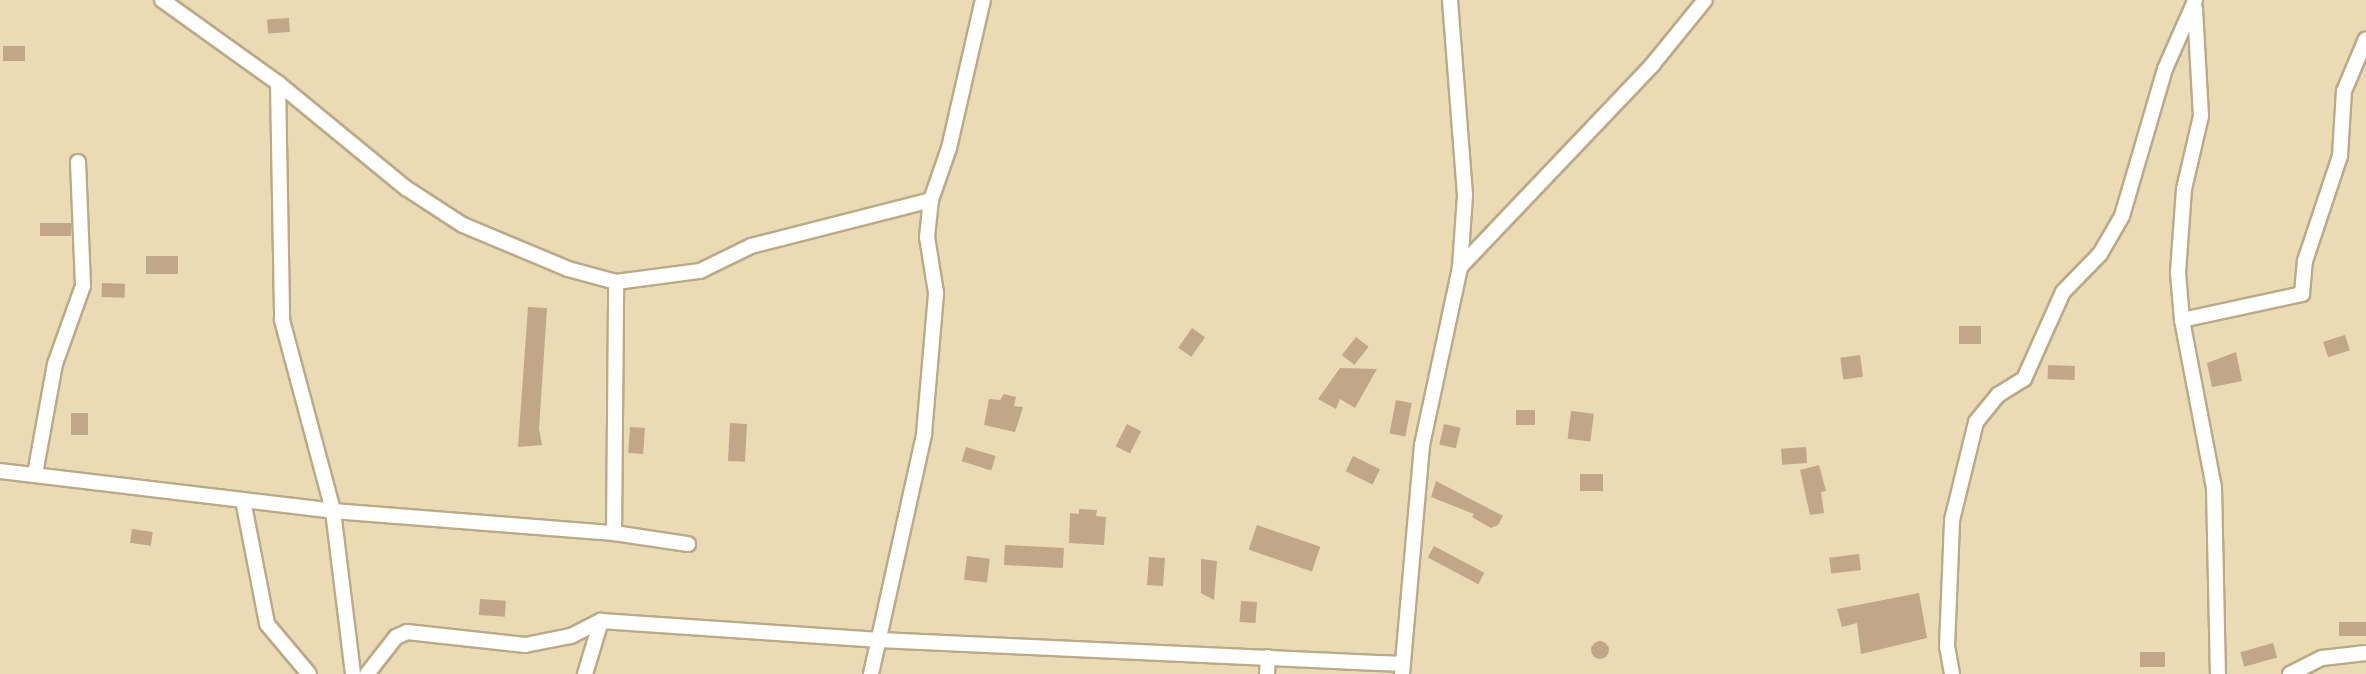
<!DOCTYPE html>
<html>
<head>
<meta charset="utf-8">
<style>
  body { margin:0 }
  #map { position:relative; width:2366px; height:674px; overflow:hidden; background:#eadbb5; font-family:"DejaVu Sans",sans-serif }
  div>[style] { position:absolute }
  .building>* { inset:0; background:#c1a687; transform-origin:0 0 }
  .round { border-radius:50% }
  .roads { filter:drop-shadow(2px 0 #b9ab86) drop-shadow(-2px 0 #b9ab86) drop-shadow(0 2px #b9ab86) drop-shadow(0 -2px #b9ab86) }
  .minor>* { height:14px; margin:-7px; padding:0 7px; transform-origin:7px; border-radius:7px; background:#fff }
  span { translate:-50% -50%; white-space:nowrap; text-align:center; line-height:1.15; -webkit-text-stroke:5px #fffdf9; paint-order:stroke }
</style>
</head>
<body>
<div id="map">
  <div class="building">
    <i style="left:289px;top:18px;width:14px;height:22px;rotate:86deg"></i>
    <i style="left:3px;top:46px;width:22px;height:15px"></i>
    <i style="left:71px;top:223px;width:13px;height:31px;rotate:90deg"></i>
    <i style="left:146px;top:256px;width:32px;height:18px"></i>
    <i style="left:102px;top:283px;width:23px;height:14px;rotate:2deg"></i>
    <i style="clip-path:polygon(528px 307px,547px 308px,539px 429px,542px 445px,518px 447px)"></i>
    <i style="left:1959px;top:326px;width:22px;height:18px"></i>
    <i style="left:1192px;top:328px;width:16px;height:24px;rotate:35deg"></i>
    <i style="left:2345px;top:335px;width:16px;height:23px;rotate:72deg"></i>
    <i style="left:1356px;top:337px;width:16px;height:23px;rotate:38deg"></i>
    <i style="clip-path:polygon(2236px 352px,2242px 381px,2212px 387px,2207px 363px)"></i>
    <i style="left:1860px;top:355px;width:22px;height:20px;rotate:82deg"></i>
    <i style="left:2048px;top:365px;width:27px;height:14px;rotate:2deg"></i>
    <i style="clip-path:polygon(1340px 368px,1377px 369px,1355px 408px,1340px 399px,1336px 409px,1318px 399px)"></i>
    <i style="clip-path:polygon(1004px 394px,1016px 397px,1014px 406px,1023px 407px,1015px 432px,984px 425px,989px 399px,1000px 400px)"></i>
    <i style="left:1396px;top:400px;width:16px;height:34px;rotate:11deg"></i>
    <i style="left:1516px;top:410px;width:19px;height:15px"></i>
    <i style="left:1571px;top:411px;width:23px;height:28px;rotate:7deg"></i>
    <i style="left:71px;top:413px;width:17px;height:22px"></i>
    <i style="left:730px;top:423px;width:17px;height:38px;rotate:3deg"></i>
    <i style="left:1127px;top:424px;width:16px;height:25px;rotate:27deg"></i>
    <i style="left:1444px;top:424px;width:17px;height:21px;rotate:13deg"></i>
    <i style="left:630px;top:427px;width:15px;height:26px;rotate:4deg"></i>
    <i style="left:966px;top:447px;width:31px;height:15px;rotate:17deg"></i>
    <i style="left:1806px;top:447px;width:16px;height:25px;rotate:86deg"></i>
    <i style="left:1353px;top:456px;width:30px;height:17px;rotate:26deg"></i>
    <i style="clip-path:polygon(1819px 465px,1826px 491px,1821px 492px,1824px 513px,1810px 515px,1800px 470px)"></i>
    <i style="left:1580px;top:474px;width:23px;height:17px"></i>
    <i style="clip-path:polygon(1436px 481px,1503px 516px,1498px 525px,1491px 528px,1472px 517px,1474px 514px,1431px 497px)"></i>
    <i style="clip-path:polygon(1079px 509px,1097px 510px,1096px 516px,1106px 517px,1104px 545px,1069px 543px,1070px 513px,1079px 514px)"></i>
    <i style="left:1257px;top:525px;width:67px;height:26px;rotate:19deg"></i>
    <i style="left:132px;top:529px;width:21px;height:14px;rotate:8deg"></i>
    <i style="left:1005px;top:545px;width:59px;height:20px;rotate:3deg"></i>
    <i style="left:1434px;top:546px;width:57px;height:13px;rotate:28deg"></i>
    <i style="left:1859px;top:554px;width:16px;height:30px;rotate:83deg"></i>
    <i style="left:967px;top:556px;width:23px;height:24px;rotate:7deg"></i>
    <i style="left:1149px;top:557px;width:16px;height:28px;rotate:4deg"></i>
    <i style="clip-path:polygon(1201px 559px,1217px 561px,1214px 600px,1201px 593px)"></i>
    <i style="clip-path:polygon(1919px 593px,1927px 638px,1861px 654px,1857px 623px,1842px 627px,1837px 609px)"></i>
    <i style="left:480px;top:599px;width:26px;height:16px;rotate:4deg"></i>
    <i style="left:1241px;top:601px;width:16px;height:21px;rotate:4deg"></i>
    <i style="left:2366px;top:622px;width:14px;height:27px;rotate:90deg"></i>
    <i class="round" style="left:1591px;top:641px;width:18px;height:18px"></i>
    <i style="left:2273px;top:643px;width:15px;height:34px;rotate:74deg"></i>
    <i style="left:2140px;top:652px;width:25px;height:15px"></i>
  </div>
  <div class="roads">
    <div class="minor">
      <i style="left:162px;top:0;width:143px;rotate:35.6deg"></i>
      <i style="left:278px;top:83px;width:166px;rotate:39.4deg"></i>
      <i style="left:406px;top:188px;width:68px;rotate:33deg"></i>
      <i style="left:463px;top:225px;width:114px;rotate:22.7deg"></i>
      <i style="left:568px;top:269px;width:50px;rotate:15.2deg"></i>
      <i style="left:616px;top:282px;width:85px;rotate:-7.5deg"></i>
      <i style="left:700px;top:271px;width:57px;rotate:-26.1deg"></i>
      <i style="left:751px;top:246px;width:186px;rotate:-14.3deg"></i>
      <i style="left:2195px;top:9px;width:107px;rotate:86.8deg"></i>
      <i style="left:2201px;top:116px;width:75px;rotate:103.1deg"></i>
      <i style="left:2184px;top:189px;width:84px;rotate:94.1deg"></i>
      <i style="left:2178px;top:273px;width:47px;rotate:85.1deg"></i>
      <i style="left:2182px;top:320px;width:170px;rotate:79.2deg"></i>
      <i style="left:2214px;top:487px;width:187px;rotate:88.8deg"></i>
      <i style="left:278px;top:83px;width:237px;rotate:89deg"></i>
      <i style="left:282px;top:320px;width:198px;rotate:75deg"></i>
      <i style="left:333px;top:511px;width:164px;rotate:83deg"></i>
      <i style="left:1460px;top:267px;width:280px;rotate:-46.4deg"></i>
      <i style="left:1653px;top:64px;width:82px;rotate:-50.9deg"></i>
      <i style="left:2182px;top:320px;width:123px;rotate:-12.2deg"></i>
      <i style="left:2302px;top:294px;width:33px;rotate:-85deg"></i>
      <i style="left:2305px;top:261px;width:111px;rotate:-71.6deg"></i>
      <i style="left:2340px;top:156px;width:65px;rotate:-86.5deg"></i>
      <i style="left:2344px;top:91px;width:56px;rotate:-67.1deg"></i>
      <i style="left:0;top:471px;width:335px;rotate:6.8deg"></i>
      <i style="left:333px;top:511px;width:282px;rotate:4.5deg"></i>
      <i style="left:614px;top:533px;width:75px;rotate:8.5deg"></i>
      <i style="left:35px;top:474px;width:112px;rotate:-79.7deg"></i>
      <i style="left:55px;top:364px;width:83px;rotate:-70.3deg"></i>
      <i style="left:83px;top:286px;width:124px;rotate:-92.3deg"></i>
      <i style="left:243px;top:500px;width:126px;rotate:79deg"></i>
      <i style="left:267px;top:624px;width:65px;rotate:50deg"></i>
      <i style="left:614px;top:533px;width:251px;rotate:-89.5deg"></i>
      <i style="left:367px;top:674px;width:47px;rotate:-51.9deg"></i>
      <i style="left:396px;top:637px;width:12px;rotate:-24deg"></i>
      <i style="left:407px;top:632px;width:119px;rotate:6.3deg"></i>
      <i style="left:525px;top:645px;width:47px;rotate:-11.1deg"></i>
      <i style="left:571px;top:636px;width:34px;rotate:-27deg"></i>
      <i style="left:601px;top:621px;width:279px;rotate:3.9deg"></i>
      <i style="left:879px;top:640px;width:524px;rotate:2.63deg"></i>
      <i style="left:585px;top:674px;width:55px;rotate:-73.2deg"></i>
      <i style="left:871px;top:674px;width:246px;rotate:-77.5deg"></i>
      <i style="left:924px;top:434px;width:142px;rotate:-85.1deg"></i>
      <i style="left:936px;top:293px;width:57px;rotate:-99.1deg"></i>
      <i style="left:927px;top:237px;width:37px;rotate:-84deg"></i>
      <i style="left:931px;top:200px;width:55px;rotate:-70.9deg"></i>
      <i style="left:949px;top:148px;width:152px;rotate:-77.1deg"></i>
      <i style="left:1267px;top:674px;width:17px;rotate:-87deg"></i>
      <i style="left:1402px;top:674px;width:230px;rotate:-85deg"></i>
      <i style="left:1422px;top:445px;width:182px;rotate:-77.9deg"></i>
      <i style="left:1460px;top:267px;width:72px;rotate:-86deg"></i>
      <i style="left:1465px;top:195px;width:196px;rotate:-94.4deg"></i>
      <i style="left:1952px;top:674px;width:27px;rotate:-100deg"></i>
      <i style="left:1947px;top:647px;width:127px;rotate:-87.7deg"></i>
      <i style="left:1952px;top:520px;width:101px;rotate:-76.2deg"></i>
      <i style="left:1976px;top:422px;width:35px;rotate:-51deg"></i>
      <i style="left:1998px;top:395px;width:31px;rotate:-32deg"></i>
      <i style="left:2024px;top:379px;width:95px;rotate:-65.9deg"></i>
      <i style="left:2063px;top:292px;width:53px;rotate:-45.8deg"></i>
      <i style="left:2100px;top:254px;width:44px;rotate:-59.9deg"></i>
      <i style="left:2122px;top:216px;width:153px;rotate:-73.7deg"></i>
      <i style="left:2165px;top:69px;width:74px;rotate:-66.2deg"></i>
      <i style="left:2290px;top:674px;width:36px;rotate:-27deg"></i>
      <i style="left:2322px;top:658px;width:44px;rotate:-6.5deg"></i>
    </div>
  </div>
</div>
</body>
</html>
